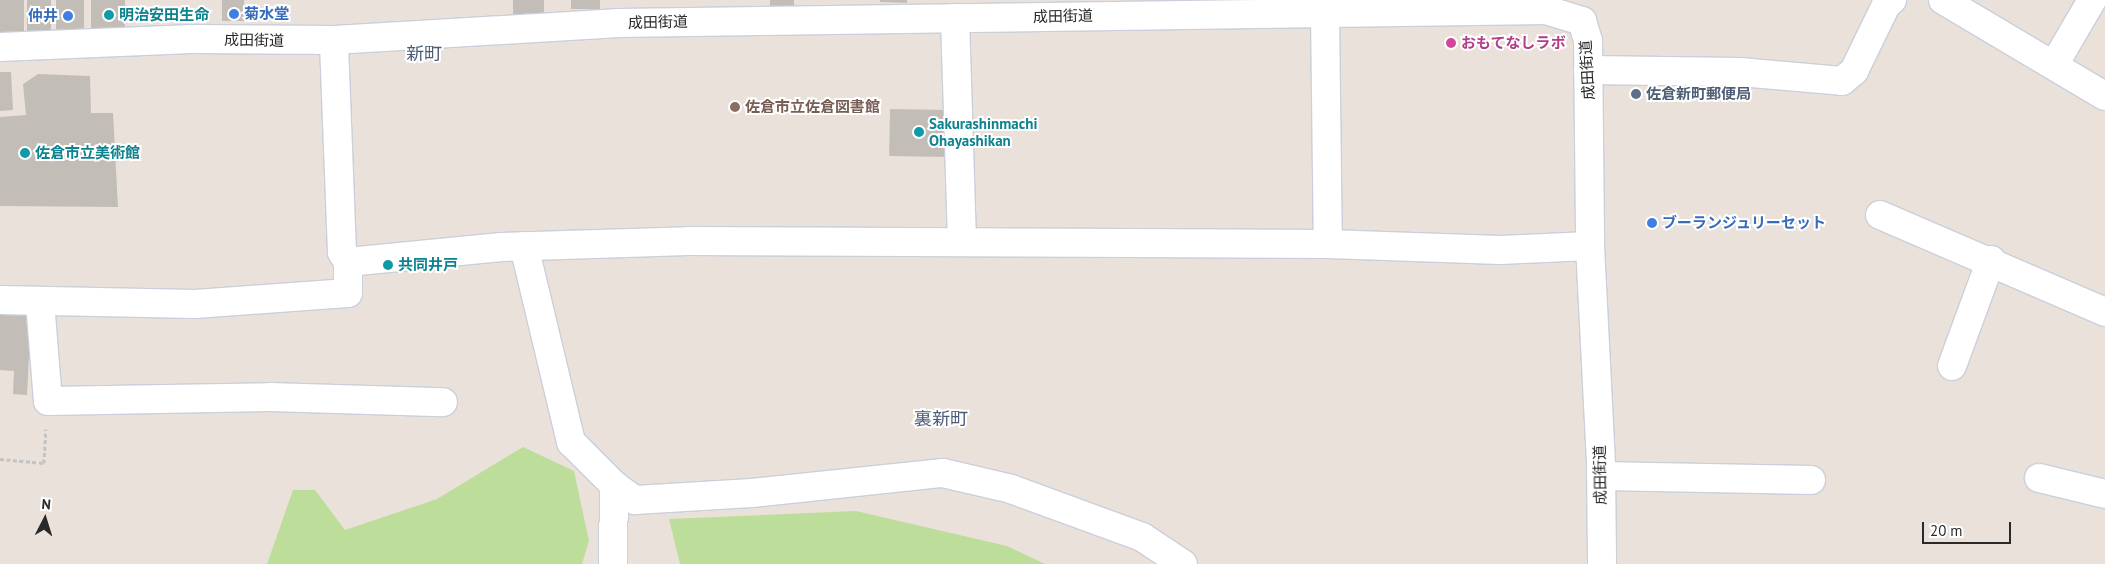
<!DOCTYPE html>
<html>
<head>
<meta charset="utf-8">
<style>
  body { margin:0 }
  #map { position:relative; width:2105px; height:564px; overflow:hidden; background:#eae1db; font-family:"PT Sans","Noto Sans JP",sans-serif }
  div>[style] { position:absolute }
  .green>* { inset:0; background:#bdde9a }
  .building>* { inset:0; background:#c3bdb7; transform-origin:0 0 }
  .path>* { height:3px; margin-top:-1.5px; transform-origin:0; background:repeating-linear-gradient(90deg,#c3c3c3 0 4px,transparent 0 6.5px) }
  .roads { filter:drop-shadow(1px 0 #cacfda) drop-shadow(-1px 0 #cacfda) drop-shadow(0 1px #cacfda) drop-shadow(0 -1px #cacfda) }
  .minor>* { height:28px; margin:-14px; padding:0 14px; transform-origin:14px; border-radius:14px; background:#fff }
  .dots>* { width:14px; height:14px; translate:-50% -50%; box-sizing:border-box; border:2px solid #fff; border-radius:50% }
  span { translate:-50% -50%; white-space:nowrap; text-align:center; line-height:1.15; -webkit-text-stroke:4px #fff; paint-order:stroke }
  .shop-label { font-size:15px; color:#366cbe; font-weight:700 }
  .left { translate:0 -50%; text-align:left }
  .right { translate:-100% -50%; text-align:right }
  .culture-label { font-size:15px; color:#0d838f; font-weight:700 }
  .street-label { font-size:15px; color:#292929 }
  .hotel-label { font-size:15px; color:#b23c85; font-weight:700 }
  .service-label { font-size:15px; color:#4e5e75; font-weight:700 }
  .education-label { font-size:15px; color:#785e54; font-weight:700 }
  .quarter-label { font-size:18px; color:#4c5b77 }
  .north { position:absolute; left:20px; top:494px; width:50px; height:50px; -webkit-text-stroke:4px #fff; paint-order:stroke; rotate:5deg; font-size:14px; font-weight:700; line-height:20px; text-align:center; color:#292929 }
  .north::after { content:''; display:block; margin:auto; width:18px; height:22px; background:#292929; clip-path:polygon(50% 0,100% 100%,50% 72%,0 100%) }
  .scale { position:absolute; left:1922px; top:522px; width:89px; height:22px; box-sizing:border-box; border:2px solid #292929; border-top:0; padding-left:6px; font-size:15px; line-height:18px; white-space:nowrap; color:#292929; -webkit-text-stroke:4px #fff; paint-order:stroke }
</style>
</head>
<body>
<div id="map">
  <div class="green">
    <i style="clip-path:polygon(523px 447px,574px 471px,589px 541px,582px 564px,267px 564px,293px 490px,315px 490px,345px 530px,437px 499px)"></i>
    <i style="clip-path:polygon(856px 511px,1007px 546px,1045px 564px,680px 564px,669px 519px)"></i>
  </div>
  <div class="building">
    <i style="left:0;top:0;width:24px;height:33px"></i>
    <i style="left:27px;top:0;width:24px;height:31px"></i>
    <i style="left:56px;top:0;width:28px;height:33px"></i>
    <i style="left:91px;top:0;width:34px;height:31px"></i>
    <i style="left:222px;top:0;width:22px;height:21px"></i>
    <i style="left:513px;top:0;width:31px;height:18px"></i>
    <i style="left:571px;top:0;width:29px;height:9px"></i>
    <i style="left:770px;top:0;width:24px;height:6px"></i>
    <i style="clip-path:polygon(880px 0,907px 0,907px 3px,880px 2px)"></i>
    <i style="clip-path:polygon(0 72px,11px 72px,13px 110px,0 111px)"></i>
    <i style="clip-path:polygon(38px 74px,90px 76px,91px 113px,113px 113px,118px 207px,0 206px,0 117px,26px 115px,23px 84px)"></i>
    <i style="left:890px;top:109px;width:59px;height:47px;rotate:1deg"></i>
    <i style="clip-path:polygon(0 313px,31px 315px,27px 395px,13px 394px,14px 371px,0 370px)"></i>
  </div>
  <div class="path">
    <i style="left:0;top:459px;width:44px;rotate:5.2deg"></i>
    <i style="left:44px;top:463px;width:34px;rotate:-87deg"></i>
  </div>
  <div class="roads">
    <div class="minor">
      <i style="left:1943px;top:0;width:188px;rotate:30.7deg"></i>
      <i style="left:1325px;top:12px;width:232px;rotate:89.3deg"></i>
      <i style="left:955px;top:18px;width:224px;rotate:88.2deg"></i>
      <i style="left:0;top:47px;width:192px;rotate:-2.4deg"></i>
      <i style="left:192px;top:39px;width:142px;rotate:0.4deg"></i>
      <i style="left:334px;top:40px;width:286px;rotate:-3.4deg"></i>
      <i style="left:619px;top:23px;width:927px;rotate:-0.8deg"></i>
      <i style="left:1546px;top:10px;width:38px;rotate:17deg"></i>
      <i style="left:1582px;top:21px;width:21px;rotate:73deg"></i>
      <i style="left:1588px;top:41px;width:205px;rotate:89.4deg"></i>
      <i style="left:1590px;top:246px;width:219px;rotate:87.1deg"></i>
      <i style="left:1601px;top:465px;width:99px;rotate:89.4deg"></i>
      <i style="left:2054px;top:65px;width:75px;rotate:-59.7deg"></i>
      <i style="left:1588px;top:70px;width:152px;rotate:0.8deg"></i>
      <i style="left:1740px;top:72px;width:102px;rotate:5deg"></i>
      <i style="left:1842px;top:81px;width:16px;rotate:-40deg"></i>
      <i style="left:1854px;top:71px;width:73px;rotate:-64.1deg"></i>
      <i style="left:1886px;top:5px;width:8px;rotate:-40deg"></i>
      <i style="left:1880px;top:215px;width:245px;rotate:23.3deg"></i>
      <i style="left:524px;top:246px;width:202px;rotate:76.5deg"></i>
      <i style="left:571px;top:442px;width:61px;rotate:45deg"></i>
      <i style="left:614px;top:485px;width:26px;rotate:36deg"></i>
      <i style="left:635px;top:500px;width:117px;rotate:-3.4deg"></i>
      <i style="left:752px;top:493px;width:192px;rotate:-6deg"></i>
      <i style="left:943px;top:473px;width:70px;rotate:13.2deg"></i>
      <i style="left:1011px;top:489px;width:140px;rotate:20.1deg"></i>
      <i style="left:1142px;top:537px;width:49px;rotate:33.4deg"></i>
      <i style="left:348px;top:262px;width:154px;rotate:-5.6deg"></i>
      <i style="left:501px;top:247px;width:187px;rotate:-1.8deg"></i>
      <i style="left:688px;top:241px;width:640px;rotate:0.27deg"></i>
      <i style="left:1328px;top:244px;width:172px;rotate:2deg"></i>
      <i style="left:1500px;top:250px;width:90px;rotate:-2.5deg"></i>
      <i style="left:0;top:300px;width:195px;rotate:1.2deg"></i>
      <i style="left:195px;top:304px;width:153px;rotate:-4.1deg"></i>
      <i style="left:348px;top:293px;width:31px;rotate:-90deg"></i>
      <i style="left:348px;top:262px;width:12px;rotate:-121deg"></i>
      <i style="left:342px;top:252px;width:212px;rotate:-92.2deg"></i>
      <i style="left:40px;top:302px;width:99px;rotate:85.4deg"></i>
      <i style="left:48px;top:401px;width:222px;rotate:-1deg"></i>
      <i style="left:270px;top:397px;width:173px;rotate:1.7deg"></i>
      <i style="left:1952px;top:366px;width:113px;rotate:-69.8deg"></i>
      <i style="left:1601px;top:476px;width:210px;rotate:1.1deg"></i>
      <i style="left:2039px;top:478px;width:68px;rotate:13.6deg"></i>
      <i style="left:613px;top:564px;width:79px;rotate:-89.3deg"></i>
    </div>
  </div>
  <div class="dots">
    <i style="left:234px;top:14px;background:#3f7fe0"></i>
    <i style="left:109px;top:15px;background:#0f9aa8"></i>
    <i style="left:68px;top:16px;background:#3f7fe0"></i>
    <i style="left:1451px;top:43px;background:#d1479c"></i>
    <i style="left:1636px;top:94px;background:#5c6f8a"></i>
    <i style="left:735px;top:107px;background:#8d6e63"></i>
    <i style="left:919px;top:132px;background:#0f9aa8"></i>
    <i style="left:25px;top:153px;background:#0f9aa8"></i>
    <i style="left:1652px;top:223px;background:#3f7fe0"></i>
    <i style="left:388px;top:265px;background:#0f9aa8"></i>
  </div>
  <div class="shop-label">
    <span class="left" style="left:244px;top:14px">菊水堂</span>
    <span class="right" style="left:58px;top:16px">仲井</span>
    <span class="left" style="left:1662px;top:223px">ブーランジュリーセット</span>
  </div>
  <div class="culture-label">
    <span class="left" style="left:119px;top:15px">明治安田生命</span>
    <span class="left" style="left:929px;top:132px">Sakurashinmachi<br>Ohayashikan</span>
    <span class="left" style="left:35px;top:153px">佐倉市立美術館</span>
    <span class="left" style="left:398px;top:265px">共同井戸</span>
  </div>
  <div class="street-label">
    <span style="left:1063px;top:16px;rotate:-1deg">成田街道</span>
    <span style="left:658px;top:22px;rotate:-1deg">成田街道</span>
    <span style="left:254px;top:40px;rotate:1deg">成田街道</span>
    <span style="left:1587px;top:70px;rotate:-93deg">成田街道</span>
    <span style="left:1600px;top:475px;rotate:-91deg">成田街道</span>
  </div>
  <div class="hotel-label">
    <span class="left" style="left:1461px;top:43px">おもてなしラボ</span>
  </div>
  <div class="service-label">
    <span class="left" style="left:1646px;top:94px">佐倉新町郵便局</span>
  </div>
  <div class="education-label">
    <span class="left" style="left:745px;top:107px">佐倉市立佐倉図書館</span>
  </div>
  <div class="quarter-label">
    <span style="left:424px;top:54px">新町</span>
    <span style="left:941px;top:419px">裏新町</span>
  </div>
  <div class="north">N</div>
  <div class="scale">20 m</div>
</div>
</body>
</html>
